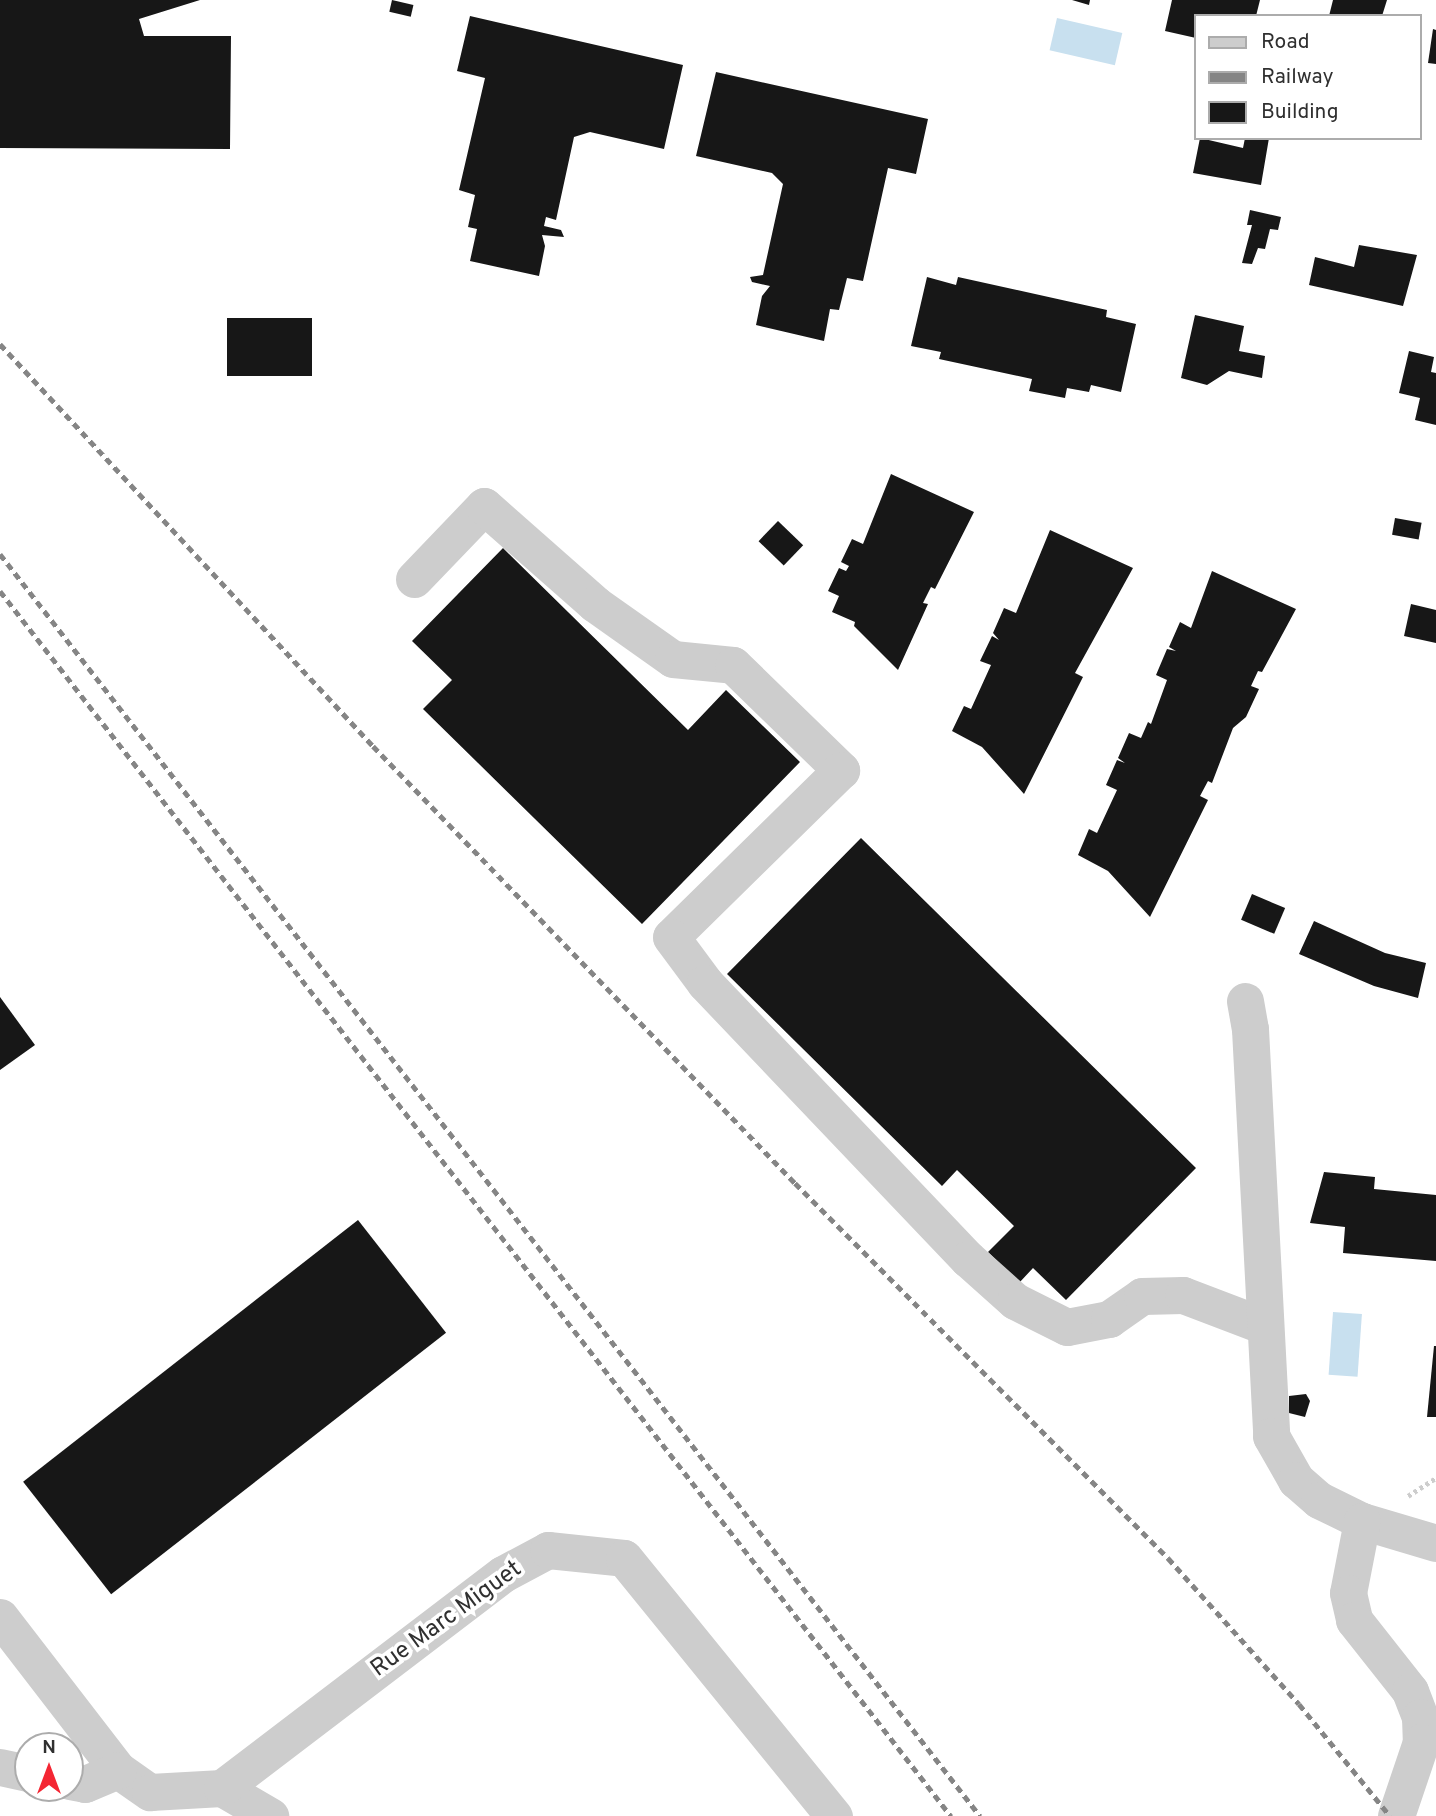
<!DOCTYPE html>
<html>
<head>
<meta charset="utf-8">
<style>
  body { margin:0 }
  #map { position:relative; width:1436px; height:1816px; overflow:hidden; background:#fff; font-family:Overpass,sans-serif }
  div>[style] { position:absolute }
  .water>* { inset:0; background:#c8e0ef; transform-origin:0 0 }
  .building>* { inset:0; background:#171717; transform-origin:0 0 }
  .path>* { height:4.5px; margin-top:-2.25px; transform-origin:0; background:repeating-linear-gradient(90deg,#cdcdcd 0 3.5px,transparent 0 7px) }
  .minor>* { height:37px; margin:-18.5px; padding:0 18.5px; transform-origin:18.5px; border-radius:18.5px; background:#cdcdcd }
  .rail>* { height:5px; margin-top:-2.5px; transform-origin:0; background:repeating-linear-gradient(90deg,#858585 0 7px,transparent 0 12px) }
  span { translate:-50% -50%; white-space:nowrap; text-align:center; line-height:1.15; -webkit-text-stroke:7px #fff; paint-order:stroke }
  .street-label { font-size:24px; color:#303030 }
  .legend { position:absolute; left:1194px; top:14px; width:228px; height:126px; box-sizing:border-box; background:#fff; border:2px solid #acacac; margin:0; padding:9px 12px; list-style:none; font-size:21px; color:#303030 }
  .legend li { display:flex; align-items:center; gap:14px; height:35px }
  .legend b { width:35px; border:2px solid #acacac }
  .north { position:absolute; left:14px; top:1732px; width:70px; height:70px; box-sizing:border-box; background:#fff; border:2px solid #acacac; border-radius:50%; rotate:0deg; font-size:19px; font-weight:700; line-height:28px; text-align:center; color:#303030 }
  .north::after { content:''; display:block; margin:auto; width:24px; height:32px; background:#f42633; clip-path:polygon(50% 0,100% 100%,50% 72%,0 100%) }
</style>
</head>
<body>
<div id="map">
  <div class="water">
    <i style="left:1057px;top:18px;width:67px;height:33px;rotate:13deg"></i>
    <i style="left:1333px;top:1312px;width:29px;height:63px;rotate:4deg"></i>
  </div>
  <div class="building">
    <i style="clip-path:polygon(0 0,200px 0,139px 19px,144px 36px,231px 36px,230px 149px,0 148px)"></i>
    <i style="left:392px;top:0;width:22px;height:12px;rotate:13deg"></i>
    <i style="clip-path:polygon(1072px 0,1090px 0,1089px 5px)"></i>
    <i style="clip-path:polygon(1172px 0,1260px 0,1256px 16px,1196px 16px,1196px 38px,1165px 31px)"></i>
    <i style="clip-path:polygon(1333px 0,1387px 0,1382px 16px,1329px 16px)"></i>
    <i style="clip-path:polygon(470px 16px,683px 65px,664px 149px,590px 132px,574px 137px,556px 220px,546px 217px,544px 226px,561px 230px,564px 237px,542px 235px,545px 246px,539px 276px,470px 261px,477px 229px,468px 227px,475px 195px,459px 190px,485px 78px,457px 71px)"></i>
    <i style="clip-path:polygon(1433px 29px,1436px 30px,1436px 64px,1428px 63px)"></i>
    <i style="clip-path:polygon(716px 72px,928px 119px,916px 174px,888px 168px,863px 281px,847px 278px,839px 310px,830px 309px,824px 341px,756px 325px,762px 296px,770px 286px,752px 282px,750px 277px,763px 275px,783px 184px,772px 173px,696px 156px)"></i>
    <i style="clip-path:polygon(1200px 138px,1243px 148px,1245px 138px,1269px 138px,1261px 185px,1193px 173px)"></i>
    <i style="clip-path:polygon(1250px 210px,1281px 217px,1278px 230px,1270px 229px,1265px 249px,1258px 248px,1252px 264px,1242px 263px,1252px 225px,1247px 225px)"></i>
    <i style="clip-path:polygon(1359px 245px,1417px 255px,1403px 306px,1309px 285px,1315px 257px,1354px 267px)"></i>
    <i style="clip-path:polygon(927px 277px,956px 285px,958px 277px,1107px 310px,1106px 317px,1136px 324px,1121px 392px,1091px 385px,1089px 392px,1067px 388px,1065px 398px,1029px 391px,1032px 379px,939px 359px,941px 352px,911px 346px)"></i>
    <i style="clip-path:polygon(1195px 315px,1244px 326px,1239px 351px,1265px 356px,1262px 378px,1229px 371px,1207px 385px,1181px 378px)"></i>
    <i style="left:312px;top:318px;width:58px;height:85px;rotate:90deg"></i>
    <i style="clip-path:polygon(1409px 351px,1434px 357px,1431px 372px,1436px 373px,1436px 425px,1415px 420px,1420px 398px,1399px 393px)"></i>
    <i style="clip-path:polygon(891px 474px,974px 512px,935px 589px,931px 587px,923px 603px,928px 604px,898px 670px,854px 626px,855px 622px,832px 612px,839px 596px,828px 591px,839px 568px,846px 571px,849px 566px,841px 562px,852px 539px,863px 544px)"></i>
    <i style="left:1395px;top:518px;width:27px;height:17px;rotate:10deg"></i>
    <i style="left:778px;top:521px;width:35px;height:28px;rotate:44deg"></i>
    <i style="clip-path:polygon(1050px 530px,1133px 568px,1075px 673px,1083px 677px,1024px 794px,982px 747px,952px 731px,964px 706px,971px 709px,991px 665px,980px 661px,992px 636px,999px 640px,993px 633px,1004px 608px,1016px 613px)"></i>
    <i style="clip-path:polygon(503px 548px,688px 730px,726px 690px,800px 762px,642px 924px,423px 709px,452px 680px,412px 641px)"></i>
    <i style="clip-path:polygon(1212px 571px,1296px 609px,1262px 672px,1258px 671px,1251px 686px,1259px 689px,1246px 717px,1233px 728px,1212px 783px,1208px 781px,1200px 796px,1208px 800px,1150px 917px,1108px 871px,1078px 855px,1089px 829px,1097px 833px,1117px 790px,1106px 785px,1117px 760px,1125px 763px,1118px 758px,1129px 733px,1141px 738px,1148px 722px,1151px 724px,1167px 680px,1156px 675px,1167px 649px,1176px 651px,1169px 647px,1180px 622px,1191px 628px)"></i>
    <i style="clip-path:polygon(1411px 604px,1436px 610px,1436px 643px,1404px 636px)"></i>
    <i style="clip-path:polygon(861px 838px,1196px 1168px,1066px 1300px,1033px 1268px,1019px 1283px,988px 1252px,1014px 1226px,957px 1170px,942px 1186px,727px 974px)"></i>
    <i style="left:1252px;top:894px;width:36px;height:28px;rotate:23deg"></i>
    <i style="clip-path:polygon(1314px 921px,1385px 953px,1426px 963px,1418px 998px,1374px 986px,1299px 954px)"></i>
    <i style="clip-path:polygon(0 997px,35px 1045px,0 1070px)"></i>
    <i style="clip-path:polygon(1324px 1172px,1375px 1177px,1374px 1189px,1436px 1195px,1436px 1261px,1343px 1253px,1345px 1227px,1310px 1223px)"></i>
    <i style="left:358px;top:1220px;width:143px;height:425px;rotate:52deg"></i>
    <i style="clip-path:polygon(1434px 1346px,1436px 1346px,1436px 1417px,1427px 1417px)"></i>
    <i style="clip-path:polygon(1306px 1394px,1310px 1401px,1305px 1417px,1289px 1413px,1289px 1396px)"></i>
  </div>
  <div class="path">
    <i style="left:1408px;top:1496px;width:33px;rotate:-33deg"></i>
  </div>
  <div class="minor">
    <i style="left:414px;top:579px;width:101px;rotate:-46.2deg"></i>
    <i style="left:484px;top:506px;width:148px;rotate:41.4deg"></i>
    <i style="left:595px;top:604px;width:95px;rotate:35.2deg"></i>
    <i style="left:673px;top:659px;width:60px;rotate:5.7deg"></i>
    <i style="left:733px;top:665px;width:151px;rotate:44.2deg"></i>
    <i style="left:841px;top:770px;width:238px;rotate:135.5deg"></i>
    <i style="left:671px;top:937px;width:57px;rotate:53.5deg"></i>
    <i style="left:705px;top:983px;width:381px;rotate:46.4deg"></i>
    <i style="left:968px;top:1259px;width:63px;rotate:41.8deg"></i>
    <i style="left:1015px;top:1301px;width:58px;rotate:26.6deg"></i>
    <i style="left:1067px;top:1327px;width:43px;rotate:-10.8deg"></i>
    <i style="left:1109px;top:1319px;width:40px;rotate:-34.9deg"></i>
    <i style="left:1142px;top:1296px;width:41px;rotate:-1.4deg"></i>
    <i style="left:1183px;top:1295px;width:85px;rotate:20.8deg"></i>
    <i style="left:1245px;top:1001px;width:28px;rotate:80deg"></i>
    <i style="left:1250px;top:1029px;width:408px;rotate:87deg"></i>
    <i style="left:1271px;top:1436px;width:51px;rotate:60.4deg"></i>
    <i style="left:1296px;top:1480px;width:30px;rotate:41deg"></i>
    <i style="left:1319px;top:1500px;width:48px;rotate:26deg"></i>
    <i style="left:1362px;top:1521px;width:77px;rotate:16.6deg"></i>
    <i style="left:1362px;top:1521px;width:73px;rotate:101deg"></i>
    <i style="left:1348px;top:1593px;width:28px;rotate:77deg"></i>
    <i style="left:1354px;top:1620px;width:90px;rotate:51.7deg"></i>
    <i style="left:1410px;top:1691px;width:28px;rotate:69deg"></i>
    <i style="left:1420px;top:1717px;width:25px;rotate:88deg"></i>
    <i style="left:1421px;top:1742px;width:78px;rotate:108.7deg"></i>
    <i style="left:0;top:1617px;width:193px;rotate:52.4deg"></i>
    <i style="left:118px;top:1770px;width:39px;rotate:35deg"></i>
    <i style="left:150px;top:1792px;width:72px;rotate:-3.2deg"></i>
    <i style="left:222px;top:1788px;width:56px;rotate:30.3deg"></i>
    <i style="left:0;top:1767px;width:29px;rotate:12deg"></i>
    <i style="left:70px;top:1781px;width:15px;rotate:11deg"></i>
    <i style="left:85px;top:1784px;width:36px;rotate:-23deg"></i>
    <i style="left:222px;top:1788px;width:353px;rotate:-37.3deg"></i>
    <i style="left:503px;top:1574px;width:51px;rotate:-28.1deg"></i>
    <i style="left:548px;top:1550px;width:76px;rotate:6deg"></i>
    <i style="left:624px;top:1558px;width:333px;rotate:50.9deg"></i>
  </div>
  <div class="rail">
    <i style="left:0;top:344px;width:548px;rotate:47.14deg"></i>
    <i style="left:373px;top:746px;width:607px;rotate:46deg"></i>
    <i style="left:795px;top:1183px;width:529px;rotate:45.15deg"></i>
    <i style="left:1168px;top:1558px;width:196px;rotate:48.1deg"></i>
    <i style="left:1299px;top:1704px;width:144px;rotate:50.9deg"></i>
    <i style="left:0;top:554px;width:1598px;rotate:52.17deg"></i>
    <i style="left:0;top:591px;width:1551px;rotate:52.18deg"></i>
  </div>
  <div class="street-label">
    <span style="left:447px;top:1620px;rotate:-36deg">Rue Marc Miguet</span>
  </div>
  <ul class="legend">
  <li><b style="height:9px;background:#cdcdcd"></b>Road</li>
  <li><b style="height:9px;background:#858585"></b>Railway</li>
  <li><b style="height:19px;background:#171717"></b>Building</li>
  </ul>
  <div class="north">N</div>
</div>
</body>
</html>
